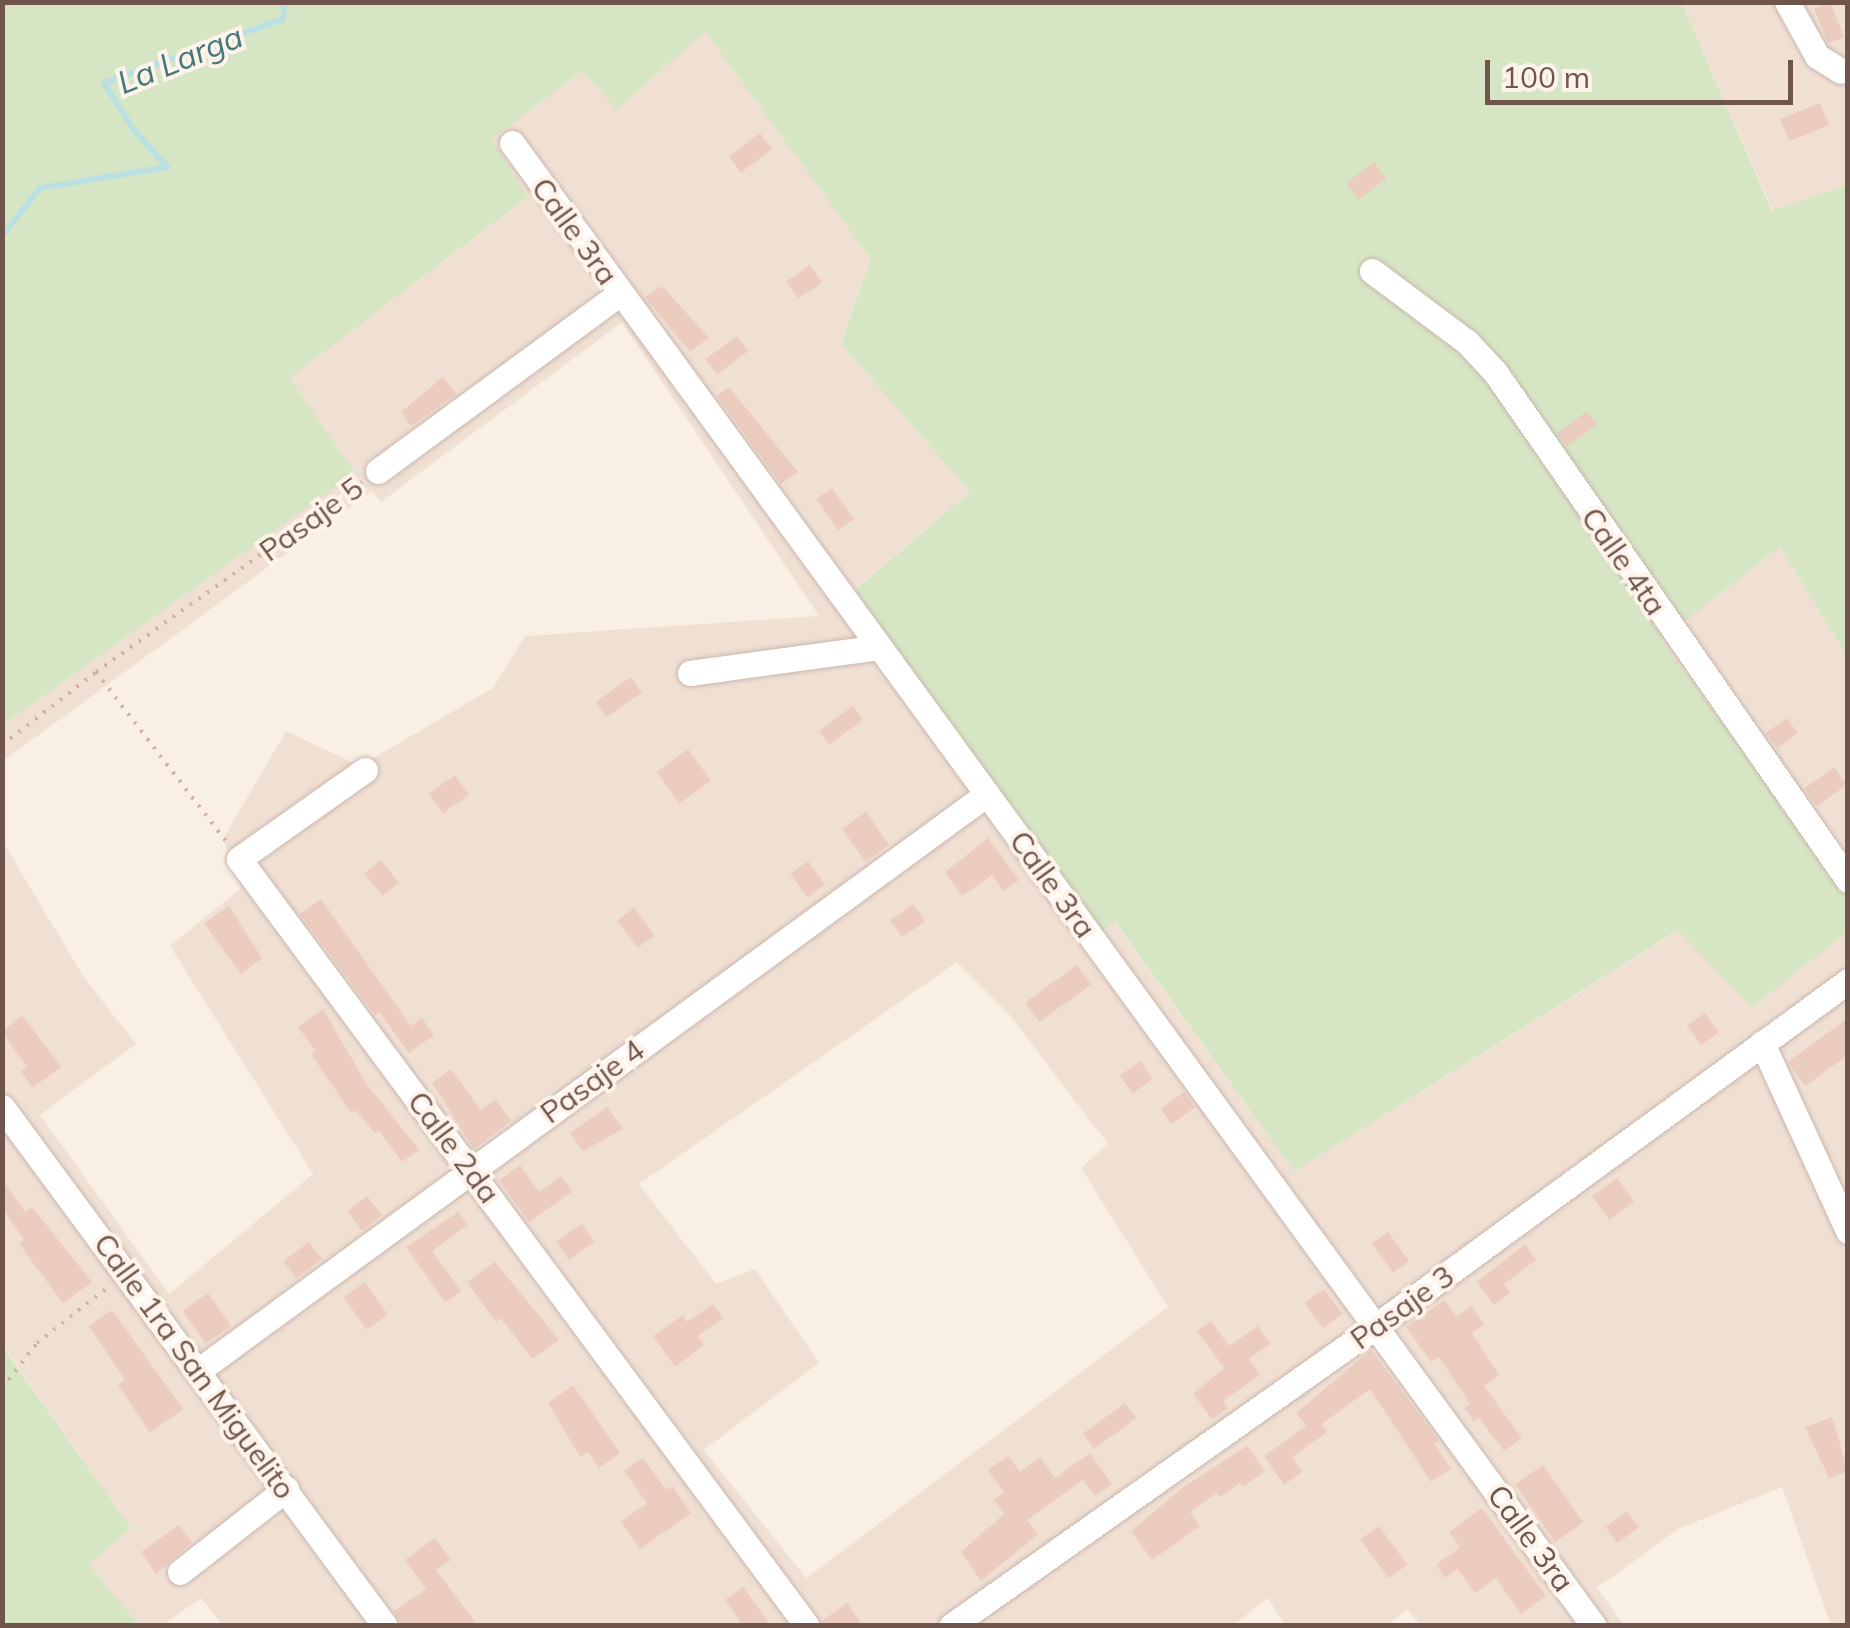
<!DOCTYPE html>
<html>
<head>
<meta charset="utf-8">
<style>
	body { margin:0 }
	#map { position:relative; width:1850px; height:1628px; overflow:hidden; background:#faefe5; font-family:Mulish,sans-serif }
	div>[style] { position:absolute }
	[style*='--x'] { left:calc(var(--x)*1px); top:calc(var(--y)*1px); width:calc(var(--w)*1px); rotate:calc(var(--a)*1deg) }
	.residential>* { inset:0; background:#f0e0d4 }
	.green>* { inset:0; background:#d6e6c5 }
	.stream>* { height:6px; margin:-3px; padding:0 3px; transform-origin:3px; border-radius:3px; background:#bbe0e1 }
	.building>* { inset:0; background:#ecccbf; transform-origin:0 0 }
	.path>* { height:4px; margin-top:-2px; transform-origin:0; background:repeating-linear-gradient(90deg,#d1afa3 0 2.5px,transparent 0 10.5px) }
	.roads { filter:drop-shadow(0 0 2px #cab6ac) drop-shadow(0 0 2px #cab6ac) }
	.minor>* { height:25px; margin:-12.5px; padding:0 12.5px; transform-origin:12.5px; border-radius:12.5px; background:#fff }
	span { translate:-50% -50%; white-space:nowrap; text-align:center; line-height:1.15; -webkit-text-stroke:8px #fdf3ea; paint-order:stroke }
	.street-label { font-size:30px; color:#70554d }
	.water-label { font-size:32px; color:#46777a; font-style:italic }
	.frame { position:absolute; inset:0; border:5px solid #70554d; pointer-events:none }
	.scale { position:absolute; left:1485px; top:60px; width:308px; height:45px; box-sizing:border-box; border:5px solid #70554d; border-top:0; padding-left:12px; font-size:30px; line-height:35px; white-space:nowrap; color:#70554d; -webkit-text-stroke:8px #fdf3ea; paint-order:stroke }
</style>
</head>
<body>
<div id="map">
	<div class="residential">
		<i style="clip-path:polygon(1682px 3px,1847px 3px,1847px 185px,1773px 211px)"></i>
		<i style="clip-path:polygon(evenodd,705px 30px,872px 259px,841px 344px,970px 492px,838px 603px,1096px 936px,1114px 922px,1294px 1172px,1679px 930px,1752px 1008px,1847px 932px,1847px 1625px,1831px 1625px,1782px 1487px,1678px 1529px,1597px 1588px,1624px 1625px,1420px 1625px,1408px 1609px,1387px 1625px,1285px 1625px,1268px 1598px,1232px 1626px,223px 1626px,201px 1598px,163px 1625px,139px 1625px,88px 1565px,131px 1528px,3px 1346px,2px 840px,83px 976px,136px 1044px,40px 1115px,169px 1294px,313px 1174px,170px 946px,241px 888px,223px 839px,286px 731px,360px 766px,493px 688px,525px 636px,819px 616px,622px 322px,381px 502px,372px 491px,3px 761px,3px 725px,354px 473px,290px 378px,527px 198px,491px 140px,582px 71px,618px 109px,705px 30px,957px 962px,1008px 1013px,1108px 1144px,1081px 1168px,1168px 1307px,806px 1578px,704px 1450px,819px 1363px,755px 1269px,716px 1284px,639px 1184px,957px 962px)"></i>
		<i style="clip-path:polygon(1780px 547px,1847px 656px,1847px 889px,1661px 640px)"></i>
	</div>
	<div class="green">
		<i style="clip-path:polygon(3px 3px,1682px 3px,1772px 211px,1847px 185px,1847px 656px,1780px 547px,1661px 640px,1847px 889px,1847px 932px,1752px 1008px,1678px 930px,1294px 1172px,1115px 922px,1095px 937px,838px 604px,970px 492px,841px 344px,871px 259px,705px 31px,617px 110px,582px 71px,492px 139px,528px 197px,290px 378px,355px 473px,3px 725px)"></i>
		<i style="clip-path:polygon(2px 1346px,131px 1528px,89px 1565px,139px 1625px,3px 1625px)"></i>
	</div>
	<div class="stream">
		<i style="--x:2;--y:236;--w:61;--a:-51.6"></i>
		<i style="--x:40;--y:188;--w:129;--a:-9.4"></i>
		<i style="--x:167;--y:167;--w:51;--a:-131.8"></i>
		<i style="--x:133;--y:129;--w:54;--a:-122.2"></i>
		<i style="--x:104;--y:83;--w:190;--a:-19.7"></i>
		<i style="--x:283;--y:19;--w:17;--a:-83"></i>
	</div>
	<div class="building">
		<i style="left:1830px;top:2px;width:38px;height:17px;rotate:68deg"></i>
		<i style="left:1820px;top:103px;width:24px;height:43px;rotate:68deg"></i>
		<i style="left:760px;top:133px;width:20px;height:39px;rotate:53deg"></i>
		<i style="left:1374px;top:162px;width:21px;height:35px;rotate:53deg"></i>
		<i style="left:810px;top:265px;width:21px;height:29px;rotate:55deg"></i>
		<i style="clip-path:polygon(662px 286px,709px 338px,690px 352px,645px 297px)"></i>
		<i style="left:737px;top:336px;width:19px;height:39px;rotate:54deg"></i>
		<i style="clip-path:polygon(443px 377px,456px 394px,411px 426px,401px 412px)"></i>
		<i style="clip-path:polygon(729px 387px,798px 472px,781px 484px,717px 396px)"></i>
		<i style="left:1587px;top:411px;width:17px;height:37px;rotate:54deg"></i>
		<i style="left:832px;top:488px;width:38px;height:19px;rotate:55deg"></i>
		<i style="left:631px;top:677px;width:19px;height:43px;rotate:55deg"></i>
		<i style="left:853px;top:706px;width:17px;height:42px;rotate:54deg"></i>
		<i style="left:1787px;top:718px;width:19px;height:26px;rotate:55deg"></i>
		<i style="left:688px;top:749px;width:39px;height:39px;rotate:54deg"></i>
		<i style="left:1834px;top:767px;width:22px;height:37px;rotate:54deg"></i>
		<i style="left:455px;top:775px;width:24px;height:32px;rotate:54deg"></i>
		<i style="left:866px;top:812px;width:40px;height:29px;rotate:55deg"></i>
		<i style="clip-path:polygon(988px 838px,1019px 880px,1004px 891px,992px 875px,962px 896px,945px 872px)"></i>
		<i style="left:381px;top:860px;width:29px;height:21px;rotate:52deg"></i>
		<i style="left:808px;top:861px;width:29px;height:22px;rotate:54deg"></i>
		<i style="clip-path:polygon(321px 899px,411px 1026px,422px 1018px,434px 1035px,409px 1053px,379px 1012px,375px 1015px,300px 914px)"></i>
		<i style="left:913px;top:904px;width:21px;height:28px;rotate:55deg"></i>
		<i style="clip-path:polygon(229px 906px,262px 958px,241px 974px,204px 923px)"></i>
		<i style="left:634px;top:908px;width:34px;height:21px;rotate:53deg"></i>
		<i style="left:1077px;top:965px;width:24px;height:64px;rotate:54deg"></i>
		<i style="clip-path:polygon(323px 1009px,366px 1083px,419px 1150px,402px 1162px,379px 1131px,376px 1134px,355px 1110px,351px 1113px,311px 1054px,316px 1051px,298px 1027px)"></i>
		<i style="left:1705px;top:1013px;width:24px;height:22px;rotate:55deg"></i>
		<i style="clip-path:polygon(22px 1015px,61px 1067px,32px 1088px,21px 1071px,27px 1067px,2px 1032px)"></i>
		<i style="clip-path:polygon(1848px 1018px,1848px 1055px,1805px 1086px,1788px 1062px)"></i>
		<i style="left:1140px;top:1061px;width:22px;height:25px;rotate:54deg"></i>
		<i style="clip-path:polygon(451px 1069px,481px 1110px,496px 1100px,511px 1121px,474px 1149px,432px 1083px)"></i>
		<i style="left:1184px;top:1092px;width:19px;height:29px;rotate:54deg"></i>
		<i style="clip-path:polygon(607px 1107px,623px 1129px,583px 1151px,570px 1133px)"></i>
		<i style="clip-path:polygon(520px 1165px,539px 1192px,561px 1176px,572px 1192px,529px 1222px,499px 1180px)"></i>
		<i style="left:1617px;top:1178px;width:29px;height:31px;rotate:54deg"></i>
		<i style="clip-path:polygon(2px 1179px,25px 1212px,32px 1207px,92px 1282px,63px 1303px,19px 1244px,24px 1240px,2px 1208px)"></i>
		<i style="left:367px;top:1196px;width:24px;height:25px;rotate:52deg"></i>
		<i style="clip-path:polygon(458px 1212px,468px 1225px,432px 1251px,461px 1291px,445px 1302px,406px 1247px)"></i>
		<i style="left:582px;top:1224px;width:22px;height:31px;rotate:56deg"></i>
		<i style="left:1388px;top:1232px;width:36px;height:20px;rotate:54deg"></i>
		<i style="left:309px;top:1242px;width:21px;height:32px;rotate:53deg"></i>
		<i style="clip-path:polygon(1525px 1244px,1536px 1260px,1504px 1284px,1510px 1293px,1494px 1305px,1477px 1282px)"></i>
		<i style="clip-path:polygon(495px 1262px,559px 1340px,532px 1359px,501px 1318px,496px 1322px,467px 1282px)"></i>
		<i style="left:365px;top:1282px;width:40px;height:26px;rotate:55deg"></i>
		<i style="left:1324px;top:1289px;width:31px;height:24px;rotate:54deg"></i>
		<i style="left:208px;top:1293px;width:40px;height:31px;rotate:55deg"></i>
		<i style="clip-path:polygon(1445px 1300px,1456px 1316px,1471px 1306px,1484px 1324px,1472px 1333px,1499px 1375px,1484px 1386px,1522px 1438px,1504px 1451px,1479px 1418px,1474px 1421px,1464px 1408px,1470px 1404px,1439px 1357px,1431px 1362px,1406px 1327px)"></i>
		<i style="clip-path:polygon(713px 1304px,723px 1318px,698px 1336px,704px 1345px,675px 1367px,653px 1336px,683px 1315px,687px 1322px)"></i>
		<i style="clip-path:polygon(112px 1310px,183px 1409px,150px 1433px,118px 1385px,125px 1380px,89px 1326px)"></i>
		<i style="clip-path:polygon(1211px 1321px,1229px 1346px,1258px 1326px,1270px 1344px,1249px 1359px,1260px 1375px,1223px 1401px,1228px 1408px,1212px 1419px,1193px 1394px,1224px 1368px,1197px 1331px)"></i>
		<i style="clip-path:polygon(1371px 1350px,1439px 1441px,1434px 1444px,1451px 1468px,1431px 1482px,1370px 1389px,1322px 1424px,1327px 1432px,1292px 1457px,1302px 1472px,1284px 1485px,1264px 1456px,1306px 1426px,1296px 1413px)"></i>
		<i style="clip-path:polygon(573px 1385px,620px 1453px,599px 1468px,588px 1452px,580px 1457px,548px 1403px)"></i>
		<i style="left:1125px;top:1403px;width:19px;height:52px;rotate:54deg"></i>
		<i style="clip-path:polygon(1832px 1417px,1848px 1471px,1829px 1478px,1805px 1427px)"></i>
		<i style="clip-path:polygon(1247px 1446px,1265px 1471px,1243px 1487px,1240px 1483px,1220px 1497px,1217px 1493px,1190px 1512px,1200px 1526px,1152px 1560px,1131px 1531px,1182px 1488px)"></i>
		<i style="clip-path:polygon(1090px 1453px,1112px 1484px,1095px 1496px,1083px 1480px,1027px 1520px,1038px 1534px,981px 1581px,961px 1552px,1004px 1514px,994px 1500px,1004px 1492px,988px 1470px,1008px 1456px,1020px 1472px,1040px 1457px,1055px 1478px)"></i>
		<i style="clip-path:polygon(643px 1458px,666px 1490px,672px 1486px,691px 1513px,640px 1549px,621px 1522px,647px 1503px,624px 1471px)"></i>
		<i style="left:1543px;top:1465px;width:70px;height:34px;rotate:55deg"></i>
		<i style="clip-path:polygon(1482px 1508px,1546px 1596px,1521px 1614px,1496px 1578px,1475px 1593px,1458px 1569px,1445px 1578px,1436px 1565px,1460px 1547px,1449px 1532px)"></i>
		<i style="left:1627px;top:1511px;width:20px;height:27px;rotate:53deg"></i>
		<i style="clip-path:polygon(179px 1525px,192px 1542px,156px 1574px,141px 1552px)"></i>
		<i style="left:1379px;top:1526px;width:48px;height:23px;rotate:54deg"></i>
		<i style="clip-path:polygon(435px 1538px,451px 1560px,436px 1570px,478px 1626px,403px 1626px,394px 1611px,426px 1589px,405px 1560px)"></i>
		<i style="clip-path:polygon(743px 1587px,771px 1626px,743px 1626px,725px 1600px)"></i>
		<i style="clip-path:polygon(847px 1603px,863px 1626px,823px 1626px,822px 1621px)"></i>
	</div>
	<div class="path">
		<i style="--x:96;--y:672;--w:215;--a:52.5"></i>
		<i style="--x:2;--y:745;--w:119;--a:-37.8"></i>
		<i style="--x:96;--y:672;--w:327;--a:-35.5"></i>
		<i style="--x:2;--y:1388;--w:57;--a:-52.1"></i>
		<i style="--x:37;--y:1343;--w:89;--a:-38.2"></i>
	</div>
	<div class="roads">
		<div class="minor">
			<i style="--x:1787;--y:2;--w:62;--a:60.9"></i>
			<i style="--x:1817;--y:56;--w:28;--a:32"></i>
			<i style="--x:512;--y:143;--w:1836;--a:53.89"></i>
			<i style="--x:1372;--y:271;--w:119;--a:36.8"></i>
			<i style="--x:1467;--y:342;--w:41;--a:47"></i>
			<i style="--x:1495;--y:372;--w:619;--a:55.21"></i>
			<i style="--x:378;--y:471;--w:300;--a:-36.3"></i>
			<i style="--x:690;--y:673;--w:191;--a:-7.8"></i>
			<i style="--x:365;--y:770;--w:154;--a:144.8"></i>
			<i style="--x:239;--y:859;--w:954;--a:53.48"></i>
			<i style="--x:1762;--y:1043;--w:207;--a:65.4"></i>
			<i style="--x:2;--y:1107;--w:645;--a:53.57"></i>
			<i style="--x:199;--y:1370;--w:976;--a:-36.17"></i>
			<i style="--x:180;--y:1572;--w:135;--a:-38.1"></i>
			<i style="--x:951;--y:1626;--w:520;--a:-35.22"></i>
			<i style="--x:1376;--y:1326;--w:585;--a:-36.16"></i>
		</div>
	</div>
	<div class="street-label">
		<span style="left:575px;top:231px;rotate:54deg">Calle 3ra</span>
		<span style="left:311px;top:519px;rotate:-36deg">Pasaje 5</span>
		<span style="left:1624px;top:561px;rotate:55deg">Calle 4ta</span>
		<span style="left:1053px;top:884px;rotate:54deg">Calle 3ra</span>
		<span style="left:592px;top:1081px;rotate:-36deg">Pasaje 4</span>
		<span style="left:454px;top:1147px;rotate:53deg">Calle 2da</span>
		<span style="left:1402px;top:1307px;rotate:-36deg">Pasaje 3</span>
		<span style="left:195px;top:1366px;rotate:54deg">Calle 1ra San Miguelito</span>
		<span style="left:1531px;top:1538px;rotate:54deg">Calle 3ra</span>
	</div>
	<div class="water-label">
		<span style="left:180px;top:59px;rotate:-22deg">La Larga</span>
	</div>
	<div class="frame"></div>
	<div class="scale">100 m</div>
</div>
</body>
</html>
